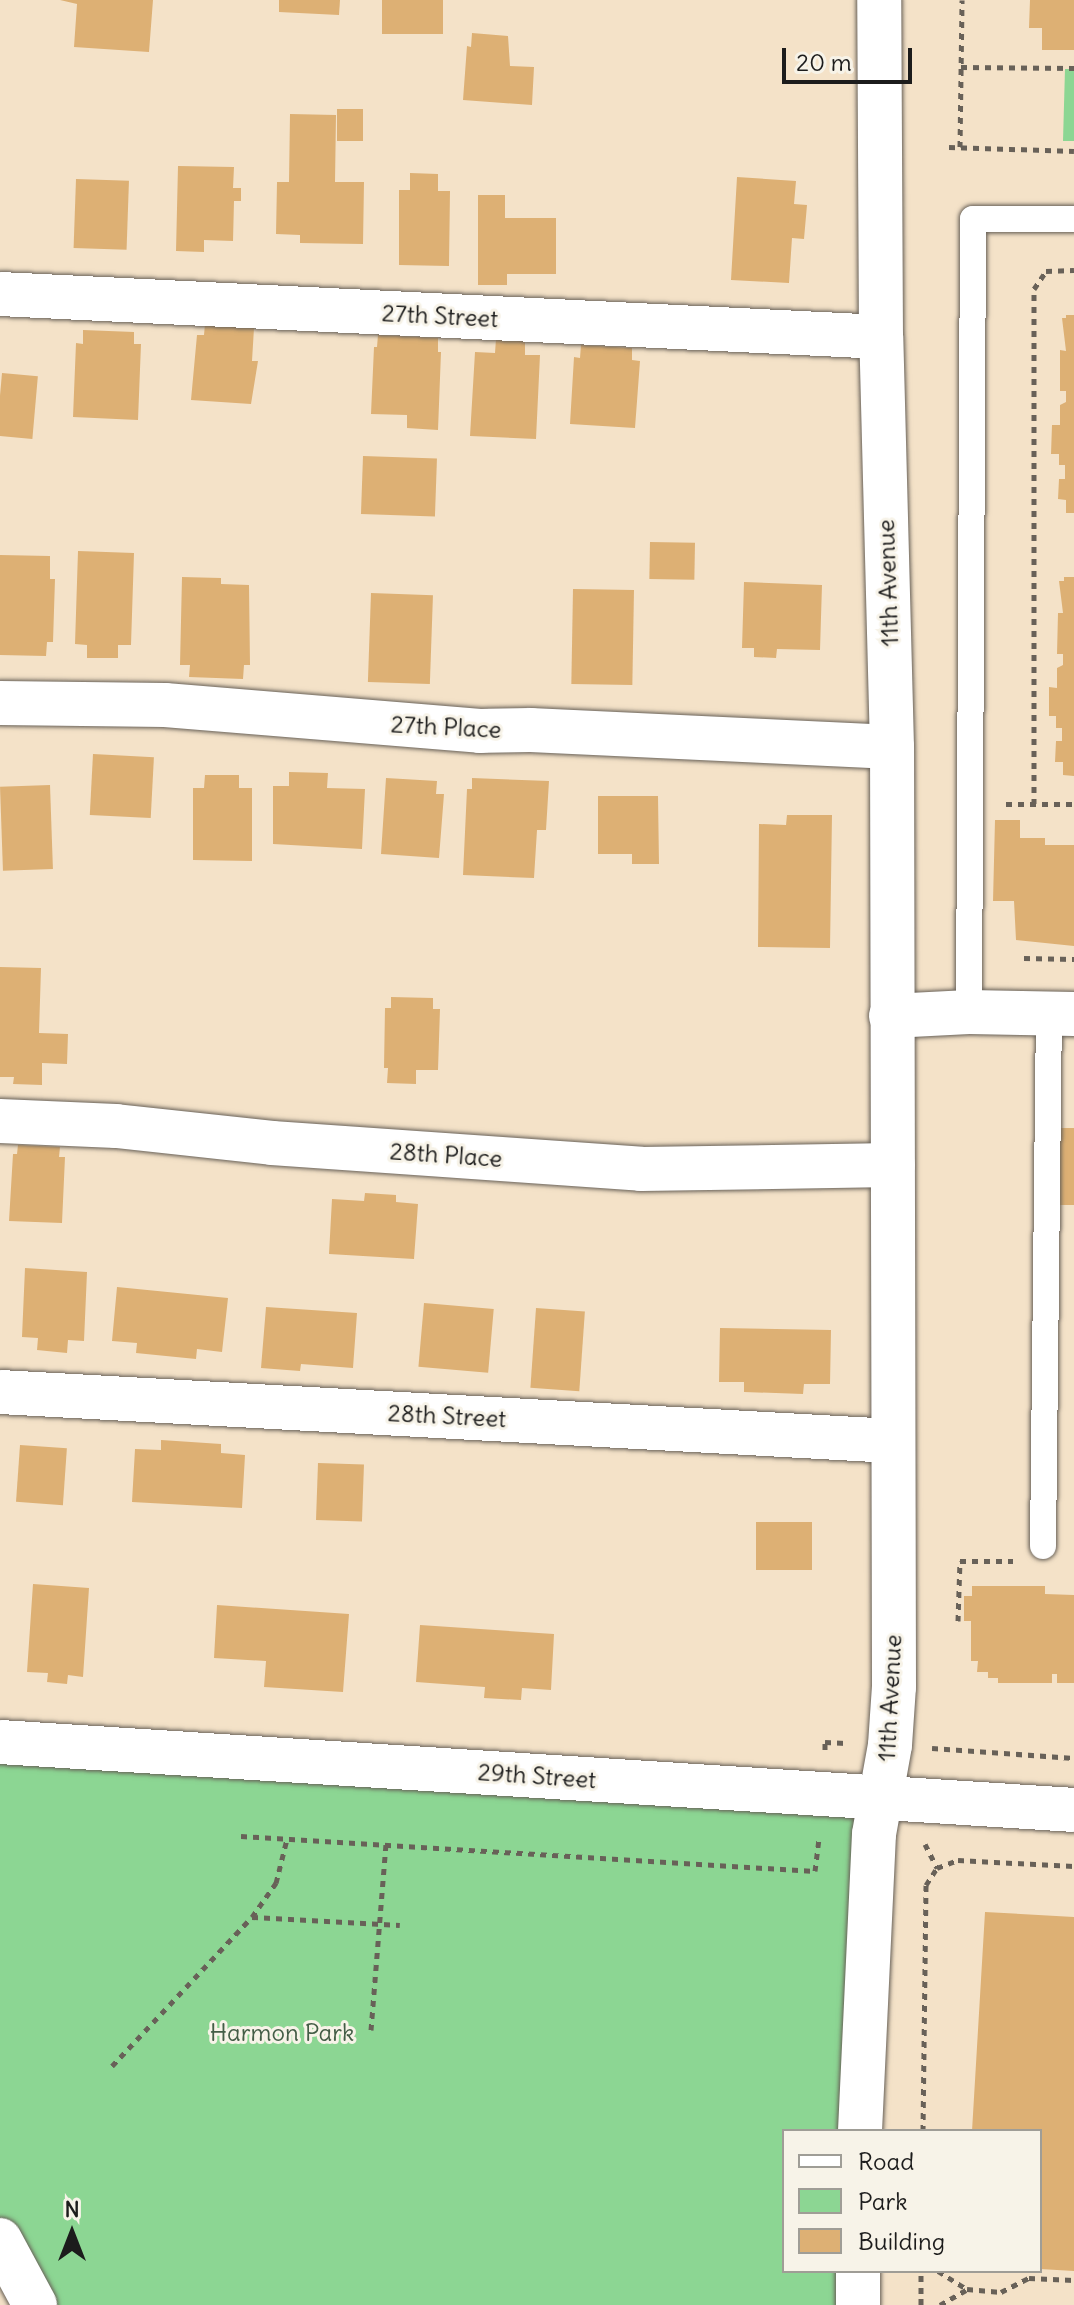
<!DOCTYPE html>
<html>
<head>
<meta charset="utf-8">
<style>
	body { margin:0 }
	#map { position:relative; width:1074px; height:2305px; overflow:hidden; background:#f4e2c8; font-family:Delius,sans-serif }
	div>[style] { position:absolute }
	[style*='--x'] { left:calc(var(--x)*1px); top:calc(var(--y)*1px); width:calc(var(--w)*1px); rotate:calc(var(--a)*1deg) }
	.green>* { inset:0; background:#8cd693 }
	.building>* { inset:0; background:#ddb074; transform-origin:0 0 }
	.path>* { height:5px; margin-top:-2.5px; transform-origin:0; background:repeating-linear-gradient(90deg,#686158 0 6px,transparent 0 12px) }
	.roads { filter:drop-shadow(0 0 2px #686158) drop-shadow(0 0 2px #686158) }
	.lane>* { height:26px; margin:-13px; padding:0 13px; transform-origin:13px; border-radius:13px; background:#fff }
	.street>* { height:44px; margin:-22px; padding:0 22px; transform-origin:22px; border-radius:22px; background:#fff }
	.secondary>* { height:44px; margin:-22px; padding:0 22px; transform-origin:22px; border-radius:22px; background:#fff }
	span { translate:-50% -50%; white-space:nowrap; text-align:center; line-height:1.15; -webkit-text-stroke:6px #f7f3e8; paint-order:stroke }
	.street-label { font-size:24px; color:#1c1c1c }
	.park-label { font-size:24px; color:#435d46 }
	.legend { position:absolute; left:782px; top:2129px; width:260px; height:144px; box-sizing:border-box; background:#f7f3e8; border:2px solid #9f9d96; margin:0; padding:10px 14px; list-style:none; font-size:24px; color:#1c1c1c }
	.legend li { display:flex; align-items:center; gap:16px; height:40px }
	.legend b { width:40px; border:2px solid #9f9d96 }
	.north { position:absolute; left:32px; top:2193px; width:80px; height:80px; -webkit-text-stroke:6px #f7f3e8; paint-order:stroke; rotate:0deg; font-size:22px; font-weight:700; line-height:32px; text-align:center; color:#1c1c1c }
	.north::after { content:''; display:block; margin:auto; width:28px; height:36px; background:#1c1c1c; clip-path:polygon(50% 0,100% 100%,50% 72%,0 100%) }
	.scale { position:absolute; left:782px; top:48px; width:130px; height:36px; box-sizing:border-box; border:4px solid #1c1c1c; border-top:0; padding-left:10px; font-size:24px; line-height:28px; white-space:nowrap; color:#1c1c1c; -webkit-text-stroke:6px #f7f3e8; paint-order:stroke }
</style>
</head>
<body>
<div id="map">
	<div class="green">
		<i style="clip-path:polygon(1065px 69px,1074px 69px,1074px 141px,1063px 141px)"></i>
		<i style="clip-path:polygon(0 1747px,882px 1798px,860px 2131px,784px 2131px,784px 2271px,858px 2271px,858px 2305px,35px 2305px,0 2241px)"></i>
	</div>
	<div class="building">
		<i style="clip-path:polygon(60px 0,153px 0,149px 52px,74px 47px,77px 4px)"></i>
		<i style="clip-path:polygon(279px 0,340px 0,339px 15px,279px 12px)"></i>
		<i style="left:382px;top:0;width:61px;height:34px"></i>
		<i style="clip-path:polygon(1030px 0,1074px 0,1074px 50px,1042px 50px,1042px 28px,1029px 28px)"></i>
		<i style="clip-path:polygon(472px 33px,508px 36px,510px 66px,534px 67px,532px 105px,463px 100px,467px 46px,471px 47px)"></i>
		<i style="left:337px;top:109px;width:26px;height:32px"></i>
		<i style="clip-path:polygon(290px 114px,336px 115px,335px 182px,364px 182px,363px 244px,300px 243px,300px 235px,276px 234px,277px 182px,289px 182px)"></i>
		<i style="clip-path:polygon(178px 166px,234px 167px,233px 188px,241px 188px,241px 201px,234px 201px,233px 241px,204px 240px,204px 252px,176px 251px)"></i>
		<i style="clip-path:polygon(410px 173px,438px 174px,438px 191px,450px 191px,449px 266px,399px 265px,399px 190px,410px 190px)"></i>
		<i style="clip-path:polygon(737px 177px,796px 181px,794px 204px,807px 205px,804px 239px,792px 238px,789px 283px,731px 280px)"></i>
		<i style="left:76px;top:179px;width:53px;height:69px;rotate:2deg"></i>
		<i style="clip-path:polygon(478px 195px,505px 195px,505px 218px,556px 218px,556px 274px,507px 274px,507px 285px,478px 285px)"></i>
		<i style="clip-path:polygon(1066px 315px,1074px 315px,1074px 513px,1066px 513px,1066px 500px,1058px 499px,1059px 479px,1065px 479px,1065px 465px,1059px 465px,1059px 454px,1051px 454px,1052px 425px,1060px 425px,1060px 405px,1066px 402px,1066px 391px,1060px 391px,1060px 350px,1066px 351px,1062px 318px,1066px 318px)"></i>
		<i style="clip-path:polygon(205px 324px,254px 328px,252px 361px,258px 361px,251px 404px,191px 400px,197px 335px,204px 335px)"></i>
		<i style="clip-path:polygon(83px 330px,134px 332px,134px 344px,141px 344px,138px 420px,73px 417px,76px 343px,83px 344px)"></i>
		<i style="clip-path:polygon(378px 335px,438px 338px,438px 352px,441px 352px,438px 430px,407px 428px,407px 415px,371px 414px,374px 347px,377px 347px)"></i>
		<i style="clip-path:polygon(496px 339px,525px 341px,525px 355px,540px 355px,536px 439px,470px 436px,475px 352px,495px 353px)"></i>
		<i style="clip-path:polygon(581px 345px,632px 348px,632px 360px,640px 361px,635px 428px,570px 424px,574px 357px,580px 358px)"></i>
		<i style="left:2px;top:373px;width:36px;height:63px;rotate:5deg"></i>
		<i style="left:363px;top:456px;width:74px;height:58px;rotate:2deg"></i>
		<i style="left:650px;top:542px;width:45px;height:37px;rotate:1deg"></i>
		<i style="clip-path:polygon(78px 551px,134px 553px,131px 645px,118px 645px,118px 658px,87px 658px,87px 645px,75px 644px)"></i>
		<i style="clip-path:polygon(0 555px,50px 556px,50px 579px,55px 579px,53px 642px,47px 642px,46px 656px,0 655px)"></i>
		<i style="clip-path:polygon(182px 577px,221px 578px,221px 584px,249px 585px,250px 665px,244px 665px,243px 679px,189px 677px,190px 665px,180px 665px)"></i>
		<i style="clip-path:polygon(1064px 577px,1074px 577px,1074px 776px,1063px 775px,1063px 762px,1055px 762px,1056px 741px,1062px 741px,1062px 728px,1056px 728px,1056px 716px,1049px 716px,1049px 687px,1057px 688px,1057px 668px,1063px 665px,1063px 654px,1057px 654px,1058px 613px,1063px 613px,1059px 581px,1064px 581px)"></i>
		<i style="clip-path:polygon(744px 582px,822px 585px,820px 650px,777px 649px,776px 658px,754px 657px,754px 648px,742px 648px)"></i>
		<i style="left:573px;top:589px;width:61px;height:95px;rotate:1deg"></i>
		<i style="left:371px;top:593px;width:62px;height:89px;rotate:2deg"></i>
		<i style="left:93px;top:754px;width:61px;height:61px;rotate:3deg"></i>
		<i style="clip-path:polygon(289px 772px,328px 773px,327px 788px,365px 789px,362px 849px,273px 844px,273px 786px,289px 786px)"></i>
		<i style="clip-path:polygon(205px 775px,239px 775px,239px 788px,252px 788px,252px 861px,193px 860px,193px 788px,204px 788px)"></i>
		<i style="clip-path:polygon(386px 778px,437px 781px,436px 794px,444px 794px,439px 858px,381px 854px)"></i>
		<i style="clip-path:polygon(472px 778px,549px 781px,546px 830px,537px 830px,534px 878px,463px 875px,467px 789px,472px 789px)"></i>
		<i style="left:50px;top:785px;width:84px;height:50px;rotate:88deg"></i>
		<i style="clip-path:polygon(598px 796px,658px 796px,659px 864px,632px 864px,632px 854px,598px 854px)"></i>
		<i style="clip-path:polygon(787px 815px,832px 815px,830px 948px,758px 947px,759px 824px,786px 825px)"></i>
		<i style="clip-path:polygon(995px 820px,1020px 820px,1020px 838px,1045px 838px,1045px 845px,1074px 845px,1074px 946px,1016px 940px,1014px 901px,993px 901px)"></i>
		<i style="clip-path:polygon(0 967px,41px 968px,39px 1033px,68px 1034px,67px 1064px,42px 1063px,42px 1085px,13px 1084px,14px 1077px,0 1077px)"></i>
		<i style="clip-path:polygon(391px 997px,433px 998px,433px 1009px,440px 1009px,438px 1070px,416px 1070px,416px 1084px,387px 1083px,388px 1068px,384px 1068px,385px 1008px,391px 1008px)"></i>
		<i style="clip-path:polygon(1059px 1128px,1074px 1128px,1074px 1205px,1060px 1205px,1058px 1196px)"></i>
		<i style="clip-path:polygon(18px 1145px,60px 1147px,59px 1157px,65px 1157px,62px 1223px,9px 1221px,13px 1154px,17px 1154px)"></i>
		<i style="clip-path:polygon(365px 1193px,396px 1195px,396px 1202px,418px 1204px,414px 1259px,329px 1254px,332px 1199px,364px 1201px)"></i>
		<i style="clip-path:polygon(25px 1268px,87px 1272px,84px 1341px,68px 1340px,67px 1353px,37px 1350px,38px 1338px,22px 1337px)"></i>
		<i style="clip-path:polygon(117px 1287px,228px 1298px,222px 1352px,197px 1349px,196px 1359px,136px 1353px,137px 1343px,112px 1341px)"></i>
		<i style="left:424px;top:1303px;width:70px;height:64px;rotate:5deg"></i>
		<i style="clip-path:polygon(266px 1307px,357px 1313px,353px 1368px,301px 1364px,300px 1371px,261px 1368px)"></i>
		<i style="left:536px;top:1308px;width:49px;height:80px;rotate:4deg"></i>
		<i style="clip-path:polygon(720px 1328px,831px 1330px,830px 1384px,804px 1384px,803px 1394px,744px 1392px,744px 1382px,719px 1382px)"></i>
		<i style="clip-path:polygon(161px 1440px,221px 1444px,221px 1453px,245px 1455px,242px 1508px,132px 1502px,135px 1449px,161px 1450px)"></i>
		<i style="left:20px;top:1445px;width:47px;height:57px;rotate:4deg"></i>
		<i style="left:318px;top:1463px;width:46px;height:57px;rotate:2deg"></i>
		<i style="left:812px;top:1522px;width:48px;height:56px;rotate:90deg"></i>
		<i style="clip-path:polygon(33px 1584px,89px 1588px,83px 1677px,68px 1675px,67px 1684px,47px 1682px,48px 1673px,27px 1672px)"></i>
		<i style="clip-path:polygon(972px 1586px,1045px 1586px,1045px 1594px,1074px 1595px,1074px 1683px,1057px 1683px,1057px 1674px,1052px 1674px,1052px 1683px,998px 1683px,998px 1678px,988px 1678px,988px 1672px,977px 1672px,978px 1661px,971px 1661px,971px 1621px,964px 1621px,964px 1596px,972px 1596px)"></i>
		<i style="clip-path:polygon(217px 1605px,349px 1614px,343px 1692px,264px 1687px,266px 1661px,214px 1658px)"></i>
		<i style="clip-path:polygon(420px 1625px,554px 1634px,551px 1690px,522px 1688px,521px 1700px,484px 1698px,485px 1687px,416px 1682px)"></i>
		<i style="clip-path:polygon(985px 1912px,1074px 1917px,1074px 2271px,1040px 2269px,1040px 2131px,972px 2131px)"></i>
	</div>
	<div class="path">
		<i style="--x:961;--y:67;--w:113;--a:0.5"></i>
		<i style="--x:949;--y:147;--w:125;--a:1.8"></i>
		<i style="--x:960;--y:147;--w:147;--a:-89.2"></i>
		<i style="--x:1006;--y:804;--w:68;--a:0"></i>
		<i style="--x:1034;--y:804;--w:515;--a:-90"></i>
		<i style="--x:1034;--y:289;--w:22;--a:-56"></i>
		<i style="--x:1046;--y:271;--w:28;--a:-2"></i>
		<i style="--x:1024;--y:958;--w:50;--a:1.1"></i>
		<i style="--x:958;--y:1621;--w:60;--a:-88.1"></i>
		<i style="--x:960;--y:1561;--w:53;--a:0"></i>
		<i style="--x:932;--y:1748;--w:142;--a:4"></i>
		<i style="--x:825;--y:1750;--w:8;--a:-90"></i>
		<i style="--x:825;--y:1742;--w:21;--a:3"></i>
		<i style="--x:241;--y:1836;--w:575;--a:3.49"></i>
		<i style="--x:815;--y:1871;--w:35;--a:-83"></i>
		<i style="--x:925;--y:1844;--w:27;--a:63"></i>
		<i style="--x:252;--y:1917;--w:148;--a:3.1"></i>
		<i style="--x:371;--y:2030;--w:186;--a:-85.4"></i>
		<i style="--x:112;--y:2066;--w:204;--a:-46.8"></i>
		<i style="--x:252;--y:1917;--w:42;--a:-54.8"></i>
		<i style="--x:276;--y:1883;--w:45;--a:-76"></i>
		<i style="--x:923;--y:2131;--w:246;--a:-89.3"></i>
		<i style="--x:926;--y:1885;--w:20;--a:-57"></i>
		<i style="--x:937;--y:1868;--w:22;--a:-21"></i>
		<i style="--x:958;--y:1860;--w:116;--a:3"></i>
		<i style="--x:938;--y:2271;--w:34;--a:32"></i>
		<i style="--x:967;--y:2289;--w:34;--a:5"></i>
		<i style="--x:1001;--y:2292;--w:31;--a:-27"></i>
		<i style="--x:1029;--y:2278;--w:45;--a:2.5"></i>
		<i style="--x:921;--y:2305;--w:34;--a:-90"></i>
		<i style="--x:940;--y:2305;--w:30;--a:-30"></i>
	</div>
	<div class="roads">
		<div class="lane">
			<i style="--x:969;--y:1012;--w:793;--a:-89.71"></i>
			<i style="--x:973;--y:219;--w:101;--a:0"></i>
			<i style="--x:1043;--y:1546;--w:533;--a:-89.36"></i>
		</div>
		<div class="street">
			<i style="--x:0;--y:294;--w:882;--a:2.79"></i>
			<i style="--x:0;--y:703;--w:165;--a:0.7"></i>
			<i style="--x:165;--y:705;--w:316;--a:4.7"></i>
			<i style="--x:480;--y:731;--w:51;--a:-1.1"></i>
			<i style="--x:531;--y:730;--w:361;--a:2.7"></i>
			<i style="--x:891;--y:1016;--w:78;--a:-2.9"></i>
			<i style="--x:969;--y:1012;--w:105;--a:1.1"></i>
			<i style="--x:0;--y:1121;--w:116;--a:2.5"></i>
			<i style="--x:116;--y:1126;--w:157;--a:6.2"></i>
			<i style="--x:272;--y:1143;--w:370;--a:4"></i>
			<i style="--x:641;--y:1169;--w:252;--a:-0.9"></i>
			<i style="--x:0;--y:1392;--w:894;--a:3.14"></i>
			<i style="--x:0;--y:1742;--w:1076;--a:3.62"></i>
			<i style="--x:860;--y:2131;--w:297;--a:-87.3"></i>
			<i style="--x:874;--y:1834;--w:90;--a:-79.8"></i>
			<i style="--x:890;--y:1745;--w:58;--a:-86.1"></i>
			<i style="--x:894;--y:1687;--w:940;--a:-90.12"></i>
			<i style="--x:892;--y:747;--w:410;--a:-91.5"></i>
			<i style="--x:881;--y:337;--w:337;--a:-90.3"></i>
			<i style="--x:858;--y:2271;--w:34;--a:90"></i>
		</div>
		<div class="secondary">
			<i style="--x:0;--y:2240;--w:74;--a:61.7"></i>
		</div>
	</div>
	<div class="street-label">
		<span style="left:440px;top:316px;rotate:3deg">27th Street</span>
		<span style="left:888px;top:583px;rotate:-92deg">11th Avenue</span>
		<span style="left:446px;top:727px;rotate:3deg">27th Place</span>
		<span style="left:446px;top:1155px;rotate:4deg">28th Place</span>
		<span style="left:447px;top:1416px;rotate:3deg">28th Street</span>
		<span style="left:890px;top:1698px;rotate:-87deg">11th Avenue</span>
		<span style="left:537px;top:1776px;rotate:4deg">29th Street</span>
	</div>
	<div class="park-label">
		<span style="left:282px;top:2033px">Harmon Park</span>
	</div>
	<ul class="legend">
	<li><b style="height:10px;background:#fff"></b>Road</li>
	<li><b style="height:22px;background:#8cd693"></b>Park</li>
	<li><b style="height:22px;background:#ddb074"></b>Building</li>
	</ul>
	<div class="north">N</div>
	<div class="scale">20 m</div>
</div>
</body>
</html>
